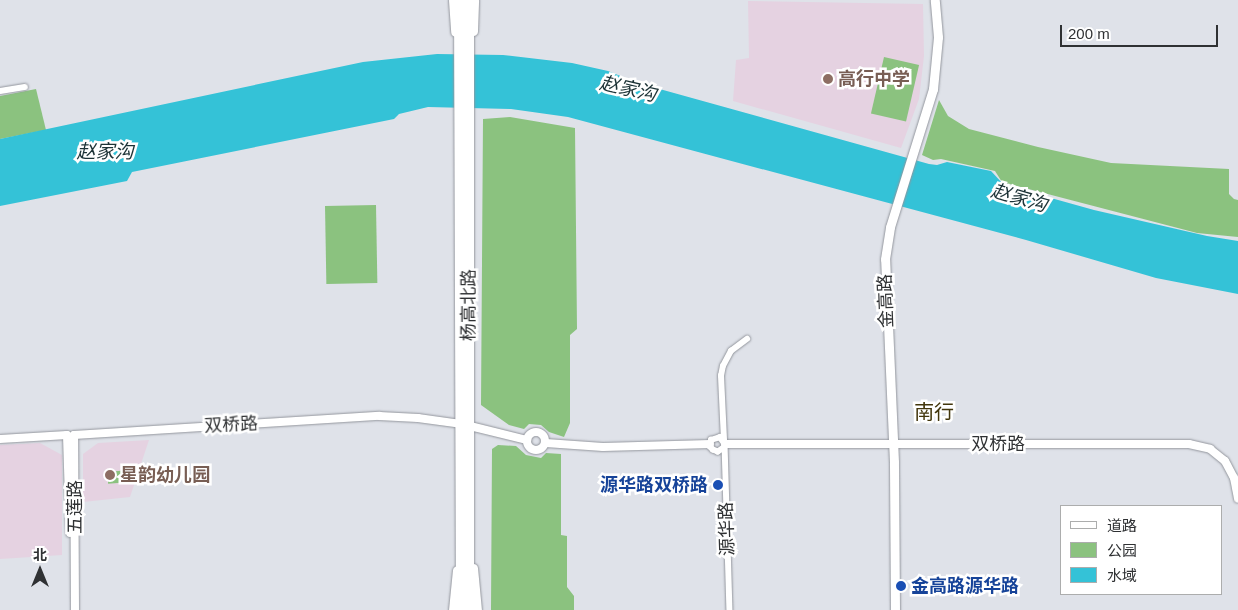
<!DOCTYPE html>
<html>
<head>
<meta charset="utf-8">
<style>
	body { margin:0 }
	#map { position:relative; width:1238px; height:610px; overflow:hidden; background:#dfe2e9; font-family:Arial,"Noto Sans SC",sans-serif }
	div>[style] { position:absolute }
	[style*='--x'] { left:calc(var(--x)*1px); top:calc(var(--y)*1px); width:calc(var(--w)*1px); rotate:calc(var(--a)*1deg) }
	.education>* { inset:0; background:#e5d2e1 }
	.green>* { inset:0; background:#8bc27f; transform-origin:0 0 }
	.water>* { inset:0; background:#34c2d7 }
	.roads { filter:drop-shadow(0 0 1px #93969d) drop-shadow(0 0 1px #93969d) }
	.minor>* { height:5.5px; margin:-2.75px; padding:0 2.75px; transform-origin:2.75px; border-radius:2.75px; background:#fff }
	.tertiary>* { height:8px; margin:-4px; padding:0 4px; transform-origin:4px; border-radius:4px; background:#fff }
	.tertiary>.ring { margin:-4px; padding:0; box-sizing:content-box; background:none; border:8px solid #fff; border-radius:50% }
	.secondary>* { height:9px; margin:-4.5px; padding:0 4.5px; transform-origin:4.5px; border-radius:4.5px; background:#fff }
	.primary>* { height:9px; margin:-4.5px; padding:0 4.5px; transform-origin:4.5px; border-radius:4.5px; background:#fff }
	.trunk>* { height:10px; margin:-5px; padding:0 5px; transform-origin:5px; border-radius:5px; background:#fff }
	.dots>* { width:14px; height:14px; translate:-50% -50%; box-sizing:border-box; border:2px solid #fff; border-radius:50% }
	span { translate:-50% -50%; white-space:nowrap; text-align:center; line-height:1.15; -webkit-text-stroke:5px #fff; paint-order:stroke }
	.education-label { font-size:18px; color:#785e54; font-weight:700 }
	.left { translate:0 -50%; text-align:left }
	.street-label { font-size:18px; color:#2f3133 }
	.transit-label { font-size:18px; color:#164399; font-weight:700 }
	.right { translate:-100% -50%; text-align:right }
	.water-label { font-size:19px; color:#1c3236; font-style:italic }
	.quarter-label { font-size:20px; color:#42360c }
	.legend { position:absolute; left:1060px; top:505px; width:162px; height:90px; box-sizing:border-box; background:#fff; border:1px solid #acadad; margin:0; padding:6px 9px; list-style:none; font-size:15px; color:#2f3133 }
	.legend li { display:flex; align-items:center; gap:10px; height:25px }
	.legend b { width:25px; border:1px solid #acadad }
	.north { position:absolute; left:15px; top:545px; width:50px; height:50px; -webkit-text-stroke:4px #fff; paint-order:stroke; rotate:0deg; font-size:14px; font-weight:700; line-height:20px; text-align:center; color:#2f3133 }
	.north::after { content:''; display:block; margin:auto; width:18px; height:22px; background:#2f3133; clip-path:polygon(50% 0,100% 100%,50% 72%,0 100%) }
	.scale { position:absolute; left:1060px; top:25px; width:158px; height:22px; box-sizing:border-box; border:2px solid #2f3133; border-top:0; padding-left:6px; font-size:15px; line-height:18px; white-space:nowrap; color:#2f3133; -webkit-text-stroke:4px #fff; paint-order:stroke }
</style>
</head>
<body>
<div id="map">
	<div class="education">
		<i style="clip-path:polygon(748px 1px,923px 4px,924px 56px,919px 99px,901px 148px,733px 101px,736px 60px,749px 58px)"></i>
		<i style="clip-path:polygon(149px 440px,130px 497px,83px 502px,83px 454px,98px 443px)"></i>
		<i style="clip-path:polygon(40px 443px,62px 455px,62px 555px,0 559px,0 445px)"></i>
	</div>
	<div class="green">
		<i style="left:884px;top:57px;width:36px;height:58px;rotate:13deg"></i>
		<i style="clip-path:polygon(36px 89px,46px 130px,0 139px,0 96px)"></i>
		<i style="clip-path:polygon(939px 100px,948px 116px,969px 129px,1038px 147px,1111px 163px,1229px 169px,1229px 194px,1234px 199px,1238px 200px,1238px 237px,1197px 233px,1002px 182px,995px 171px,941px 159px,933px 160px,922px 155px)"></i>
		<i style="clip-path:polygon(510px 117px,575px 128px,577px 329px,570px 335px,570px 423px,564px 437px,549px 432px,541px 425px,529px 424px,524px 429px,509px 425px,481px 405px,483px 119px)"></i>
		<i style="left:376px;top:205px;width:78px;height:51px;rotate:89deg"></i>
		<i style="clip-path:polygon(498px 445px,516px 446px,526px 455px,541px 458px,546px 453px,561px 454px,561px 535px,567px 536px,567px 587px,574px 596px,574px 610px,491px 610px,492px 449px)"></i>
		<i style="left:129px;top:470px;width:12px;height:22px;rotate:85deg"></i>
	</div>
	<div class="water">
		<i style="clip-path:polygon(437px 54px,503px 55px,572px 63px,608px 71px,638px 83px,929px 164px,937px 165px,947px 162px,991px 171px,1004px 185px,1094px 210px,1207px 236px,1238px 241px,1238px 294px,1156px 278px,1026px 240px,568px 117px,511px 109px,428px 107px,399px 114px,394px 119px,132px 172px,127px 181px,0 206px,0 139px,363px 62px)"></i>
	</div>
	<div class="roads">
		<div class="minor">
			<i style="--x:0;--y:91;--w:25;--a:-9"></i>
			<i style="--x:724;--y:440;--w:64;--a:-92.7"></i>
			<i style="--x:721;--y:376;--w:10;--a:-79"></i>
			<i style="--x:723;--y:366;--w:17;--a:-62"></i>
			<i style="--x:731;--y:351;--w:20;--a:-37"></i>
			<i style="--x:724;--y:448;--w:7;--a:146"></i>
			<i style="--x:718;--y:452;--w:5;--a:-158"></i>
			<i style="--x:713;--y:450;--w:4;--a:-135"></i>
			<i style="--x:710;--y:447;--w:7;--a:-82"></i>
			<i style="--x:711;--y:440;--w:9;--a:-18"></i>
			<i style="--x:720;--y:437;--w:9;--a:54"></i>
			<i style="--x:725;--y:444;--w:166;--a:88.3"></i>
		</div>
		<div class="tertiary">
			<i style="--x:470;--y:426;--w:59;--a:13.8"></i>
			<i class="ring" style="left:527px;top:432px;width:10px;height:10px"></i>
			<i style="--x:0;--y:439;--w:67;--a:-3.4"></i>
			<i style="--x:67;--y:435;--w:98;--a:88.2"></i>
			<i style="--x:546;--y:443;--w:57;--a:4"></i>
			<i style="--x:603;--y:447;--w:107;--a:-1.6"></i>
			<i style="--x:725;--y:444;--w:464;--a:0"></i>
			<i style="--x:1189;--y:444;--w:22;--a:13"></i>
			<i style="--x:1210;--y:449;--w:19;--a:39"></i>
			<i style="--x:1225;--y:461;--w:19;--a:62"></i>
			<i style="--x:1234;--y:478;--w:21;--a:79"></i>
			<i style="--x:75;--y:610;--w:175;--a:-90.3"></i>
			<i style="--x:74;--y:435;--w:306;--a:-3.6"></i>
			<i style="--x:379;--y:416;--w:39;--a:3"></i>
			<i style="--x:418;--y:418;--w:43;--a:7.9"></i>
		</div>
		<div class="secondary">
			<i style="--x:895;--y:610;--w:148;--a:-90.4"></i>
			<i style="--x:894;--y:462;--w:203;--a:-92.5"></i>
			<i style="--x:885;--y:259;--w:32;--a:-81"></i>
			<i style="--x:890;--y:227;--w:145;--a:-72.7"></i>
			<i style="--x:933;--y:89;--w:52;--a:-84.5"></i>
			<i style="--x:938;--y:37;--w:37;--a:-95"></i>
		</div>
		<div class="primary">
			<i style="--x:453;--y:0;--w:32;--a:86"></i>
			<i style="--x:473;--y:31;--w:31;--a:-88"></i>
			<i style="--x:473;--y:568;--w:42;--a:84.6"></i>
			<i style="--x:453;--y:610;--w:40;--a:-84.3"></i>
		</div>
		<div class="trunk">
			<i style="--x:459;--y:0;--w:610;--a:89.81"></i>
			<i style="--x:469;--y:0;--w:610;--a:90"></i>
		</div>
	</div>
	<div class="dots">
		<i style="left:828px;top:79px;background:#8d6e63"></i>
		<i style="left:110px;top:475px;background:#8d6e63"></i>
		<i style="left:718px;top:485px;background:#1a4fb4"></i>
		<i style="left:901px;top:586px;background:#1a4fb4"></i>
	</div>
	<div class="education-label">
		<span class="left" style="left:838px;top:79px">高行中学</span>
		<span class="left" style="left:120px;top:475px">星韵幼儿园</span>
	</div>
	<div class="street-label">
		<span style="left:886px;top:301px;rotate:-92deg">金高路</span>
		<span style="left:469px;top:305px;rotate:-90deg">杨高北路</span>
		<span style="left:231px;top:425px;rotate:-3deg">双桥路</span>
		<span style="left:998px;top:444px">双桥路</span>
		<span style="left:75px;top:507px;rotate:-90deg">五莲路</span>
		<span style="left:727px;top:529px;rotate:-92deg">源华路</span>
	</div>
	<div class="transit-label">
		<span class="right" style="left:708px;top:485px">源华路双桥路</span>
		<span class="left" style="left:911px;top:586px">金高路源华路</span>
	</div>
	<div class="water-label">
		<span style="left:628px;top:89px;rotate:13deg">赵家沟</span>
		<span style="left:105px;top:152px">赵家沟</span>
		<span style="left:1019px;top:198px;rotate:16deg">赵家沟</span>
	</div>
	<div class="quarter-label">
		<span style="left:934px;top:412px">南行</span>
	</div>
	<ul class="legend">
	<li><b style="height:6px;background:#fff"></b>道路</li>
	<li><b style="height:14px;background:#8bc27f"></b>公园</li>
	<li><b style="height:14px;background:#34c2d7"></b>水域</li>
	</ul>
	<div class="north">北</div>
	<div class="scale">200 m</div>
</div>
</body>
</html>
